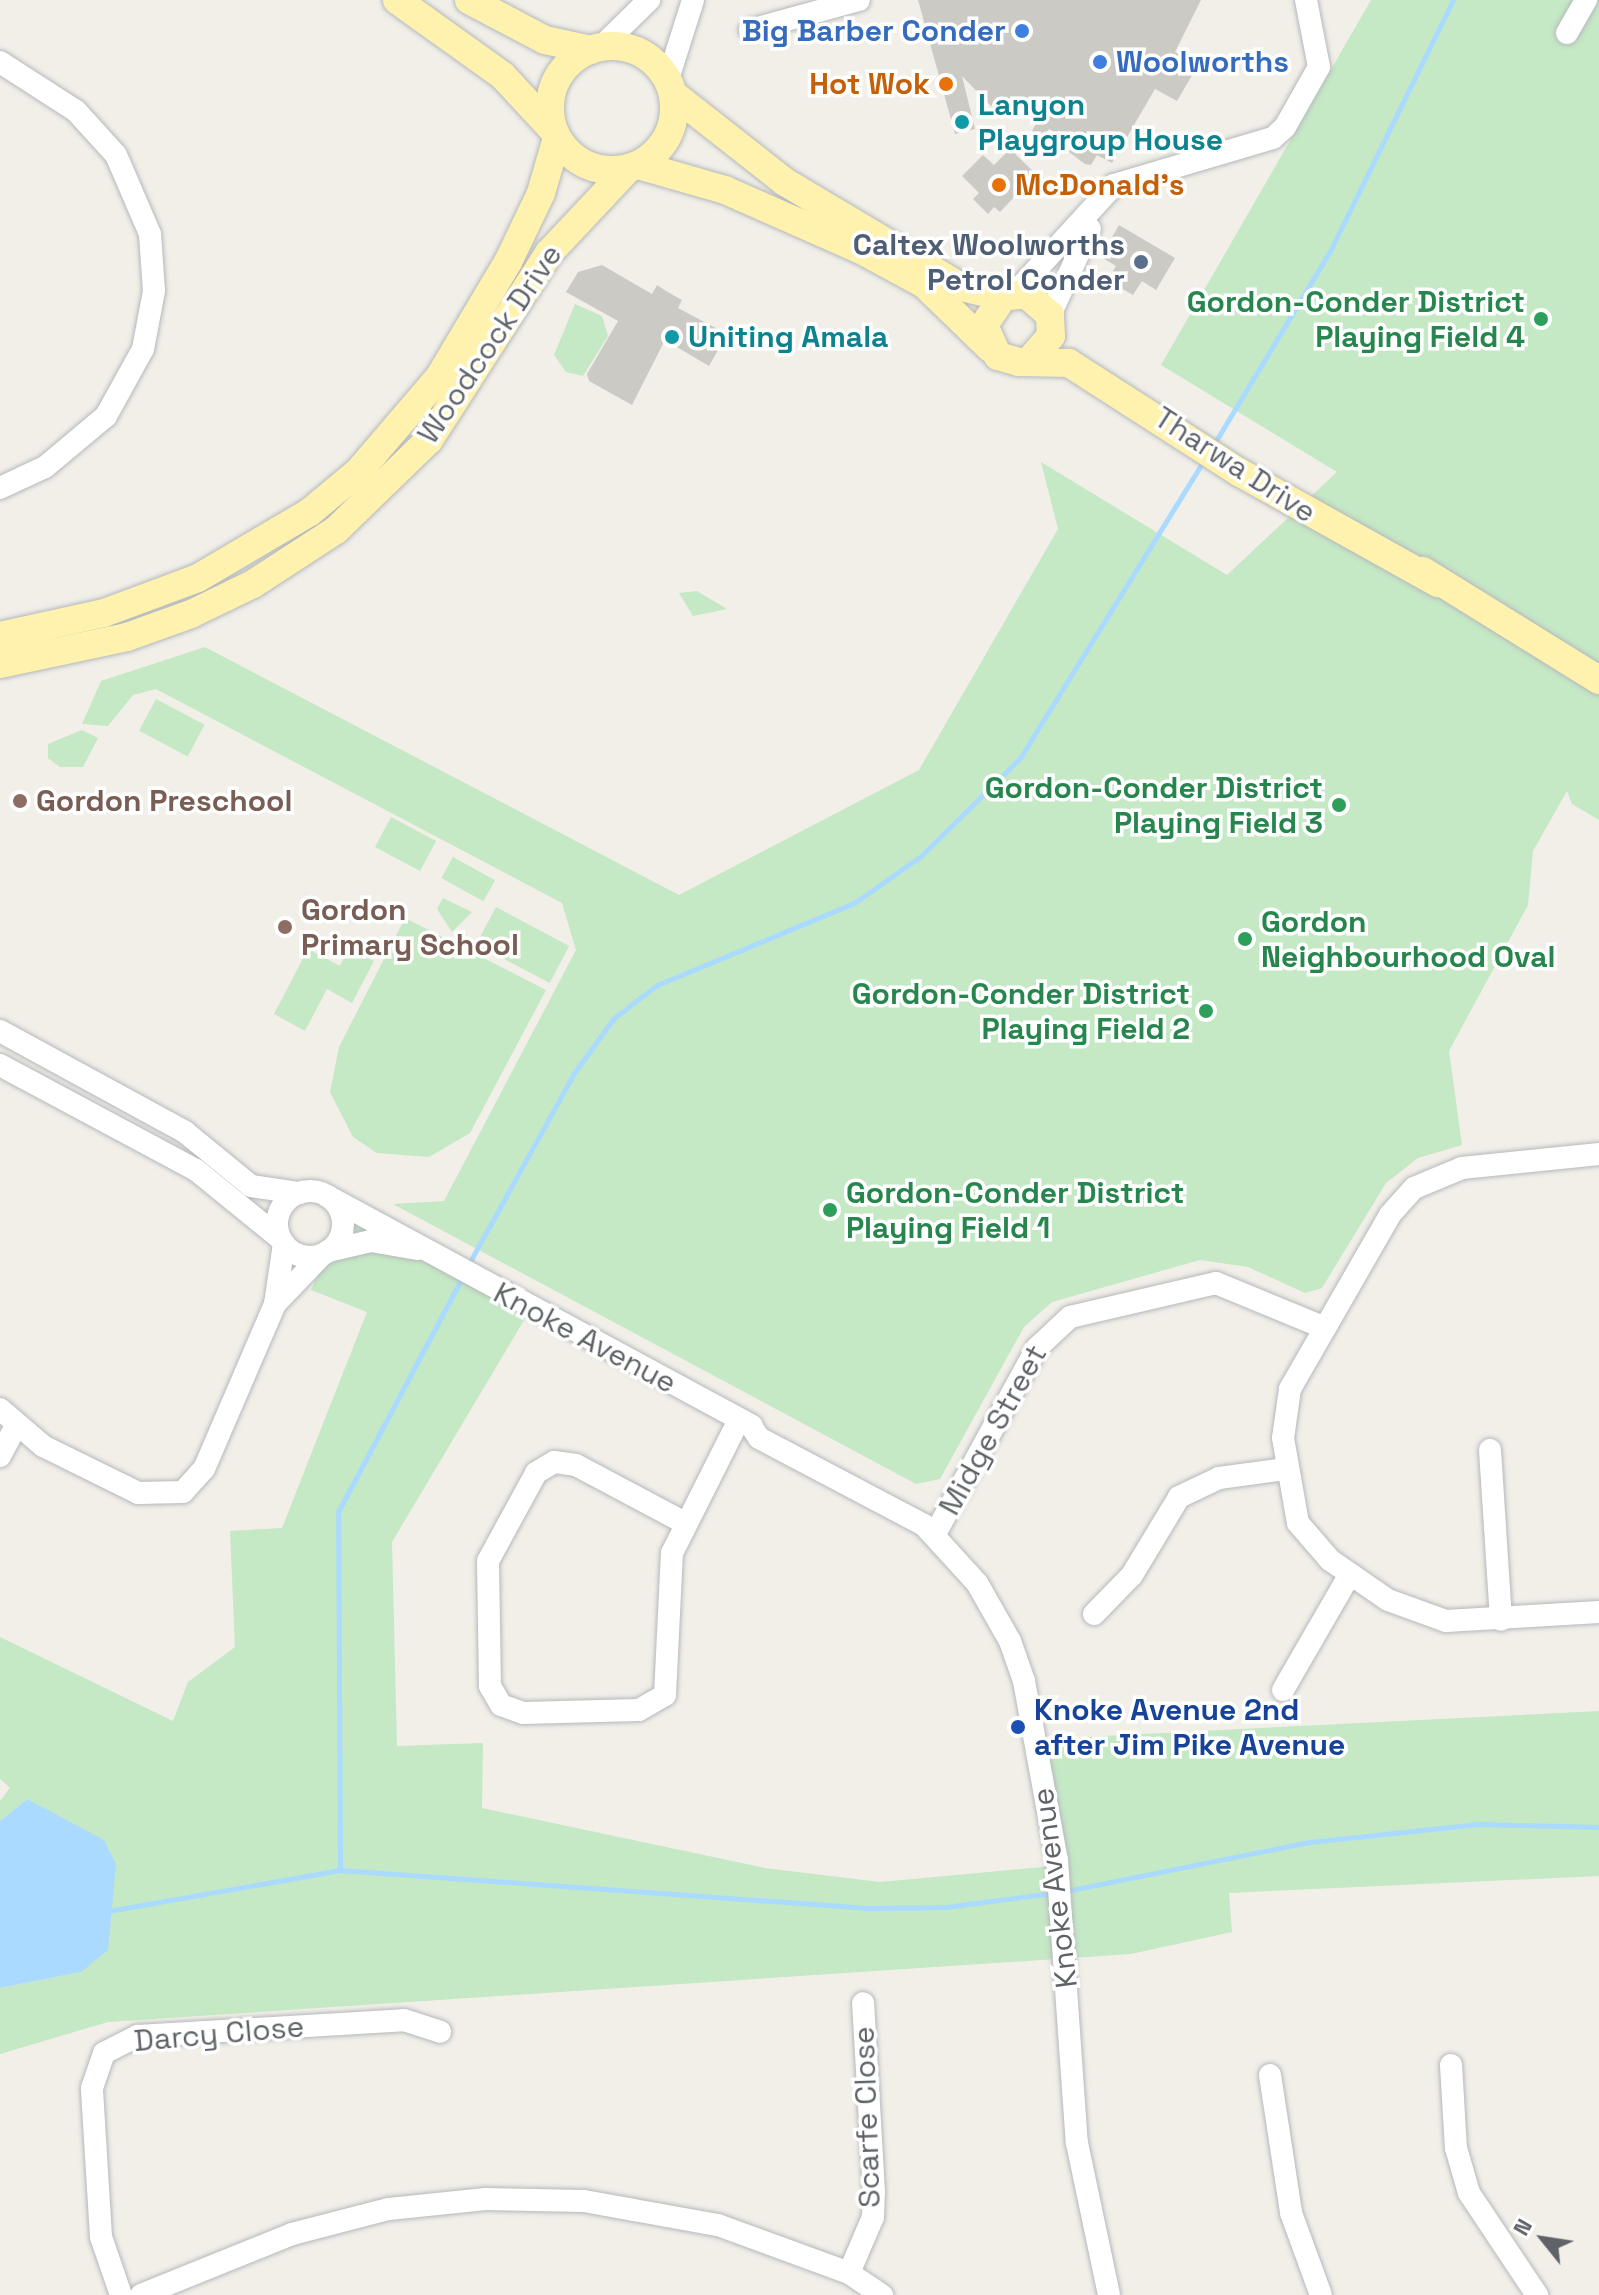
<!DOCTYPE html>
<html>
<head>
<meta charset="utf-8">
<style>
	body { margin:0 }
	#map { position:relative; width:1599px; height:2295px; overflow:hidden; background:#f1efe8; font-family:"Space Grotesk",sans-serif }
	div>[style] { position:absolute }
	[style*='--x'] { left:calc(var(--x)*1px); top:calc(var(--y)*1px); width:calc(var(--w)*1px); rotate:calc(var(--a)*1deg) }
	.green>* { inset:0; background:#c5e8c5; transform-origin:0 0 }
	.water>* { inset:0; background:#aadaff }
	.stream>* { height:5px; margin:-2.5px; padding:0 2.5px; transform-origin:2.5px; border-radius:2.5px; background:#aadaff }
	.building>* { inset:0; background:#cccac5 }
	.roads { filter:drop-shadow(0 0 2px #b5b8bc) drop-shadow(0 0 2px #b5b8bc) }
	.minor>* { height:22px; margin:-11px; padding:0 11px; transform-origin:11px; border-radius:11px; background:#fff }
	.minor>.ring { margin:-11px; padding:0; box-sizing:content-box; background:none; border:22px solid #fff; border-radius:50% }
	.major>* { height:28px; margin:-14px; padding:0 14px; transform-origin:14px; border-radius:14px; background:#fff2af }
	.major>.ring { margin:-14px; padding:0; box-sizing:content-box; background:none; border:28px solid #fff2af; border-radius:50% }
	.dots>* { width:22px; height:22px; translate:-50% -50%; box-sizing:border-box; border:4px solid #fff; border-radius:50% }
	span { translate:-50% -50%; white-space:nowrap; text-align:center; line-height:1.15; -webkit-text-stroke:7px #fff; paint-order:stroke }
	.shop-label { font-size:30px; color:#366cbe; font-weight:700 }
	.right { translate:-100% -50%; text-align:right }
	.left { translate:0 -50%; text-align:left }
	.food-label { font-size:30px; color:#c56008; font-weight:700 }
	.culture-label { font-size:30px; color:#0d838f; font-weight:700 }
	.service-label { font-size:30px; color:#4e5e75; font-weight:700 }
	.leisure-label { font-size:30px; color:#27864d; font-weight:700 }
	.street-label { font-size:30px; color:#5f6368 }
	.education-label { font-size:30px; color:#785e54; font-weight:700 }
	.transit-label { font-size:30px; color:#164399; font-weight:700 }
	.north { position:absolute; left:1503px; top:2199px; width:80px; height:80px; -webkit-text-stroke:6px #fff; paint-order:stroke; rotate:300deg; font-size:22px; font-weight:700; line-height:32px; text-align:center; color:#5f6368 }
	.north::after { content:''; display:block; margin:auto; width:28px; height:36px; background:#5f6368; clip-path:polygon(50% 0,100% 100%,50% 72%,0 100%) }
</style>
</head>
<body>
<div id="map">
	<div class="green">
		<i style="clip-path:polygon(1371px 0,1599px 0,1599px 820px,1572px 804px,1567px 791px,1533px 851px,1528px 905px,1449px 1051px,1462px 1145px,1418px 1158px,1386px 1183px,1322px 1288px,1305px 1293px,1248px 1267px,1200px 1260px,1052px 1302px,1024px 1327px,940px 1479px,916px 1484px,393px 1204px,444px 1201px,576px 950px,562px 903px,156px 689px,133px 695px,108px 726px,82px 724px,101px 681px,205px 647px,679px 895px,919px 770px,1058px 529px,1041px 462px,1227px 575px,1337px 472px,1161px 365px)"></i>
		<i style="clip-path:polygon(575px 304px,602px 316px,608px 336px,583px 376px,566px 372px,554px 355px)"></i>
		<i style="clip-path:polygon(697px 591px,727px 609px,693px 616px,679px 593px)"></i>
		<i style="left:156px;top:699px;width:55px;height:36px;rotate:28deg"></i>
		<i style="clip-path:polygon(82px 730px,98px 738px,83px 767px,60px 767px,48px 758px,48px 744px)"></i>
		<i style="left:391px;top:817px;width:51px;height:34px;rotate:28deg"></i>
		<i style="left:453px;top:857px;width:48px;height:24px;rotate:29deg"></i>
		<i style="clip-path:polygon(443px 898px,472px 912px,452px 932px,437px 909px)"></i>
		<i style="left:496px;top:907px;width:83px;height:42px;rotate:28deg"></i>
		<i style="clip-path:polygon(405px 918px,546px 990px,470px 1133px,429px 1157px,377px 1153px,353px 1137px,330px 1092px,339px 1047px)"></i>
		<i style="clip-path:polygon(349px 948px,374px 961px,352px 1003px,327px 989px,305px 1031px,274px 1014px,308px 949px,340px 966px)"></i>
		<i style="clip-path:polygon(350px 1207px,533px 1305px,392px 1542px,397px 1746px,483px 1743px,482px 1808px,765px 1868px,880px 1882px,1065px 1865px,1043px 1739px,1599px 1711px,1599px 1876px,1229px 1893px,1232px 1932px,1131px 1954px,108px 2022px,0 2054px,0 1988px,81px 1972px,54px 1814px,27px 1799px,0 1821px,0 1801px,10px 1788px,0 1779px,0 1637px,173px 1721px,188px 1682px,235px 1647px,230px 1531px,282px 1528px,367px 1312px,311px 1290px)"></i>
	</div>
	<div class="water">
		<i style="clip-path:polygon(27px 1799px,104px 1840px,116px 1864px,108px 1950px,81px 1972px,0 1988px,0 1821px)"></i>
	</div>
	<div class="stream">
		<i style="--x:1214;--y:444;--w:227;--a:-59"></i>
		<i style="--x:1331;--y:249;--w:277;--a:-63.9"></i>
		<i style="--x:467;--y:1267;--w:222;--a:-61.1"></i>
		<i style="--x:574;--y:1073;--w:68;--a:-54"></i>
		<i style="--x:614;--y:1018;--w:54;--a:-37.5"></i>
		<i style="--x:657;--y:985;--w:213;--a:-22.6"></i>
		<i style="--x:854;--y:903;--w:82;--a:-35"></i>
		<i style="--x:921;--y:856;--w:139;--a:-44.7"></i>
		<i style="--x:1020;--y:758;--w:352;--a:-58.3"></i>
		<i style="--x:340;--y:1870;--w:530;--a:4.11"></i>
		<i style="--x:869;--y:1908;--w:77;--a:-0.7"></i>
		<i style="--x:946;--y:1907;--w:108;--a:-7.5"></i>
		<i style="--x:1066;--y:1891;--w:249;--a:-11.4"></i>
		<i style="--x:1310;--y:1842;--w:169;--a:-6.1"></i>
		<i style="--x:1478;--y:1824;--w:121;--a:1.4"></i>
		<i style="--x:108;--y:1911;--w:236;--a:-10"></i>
		<i style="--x:340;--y:1870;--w:358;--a:-90.3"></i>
		<i style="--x:338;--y:1512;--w:267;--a:-62.1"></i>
	</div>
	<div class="building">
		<i style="clip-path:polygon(918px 0,1201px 0,1175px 52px,1198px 65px,1177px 101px,1155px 89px,1112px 163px,1097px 155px,1091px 165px,1085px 164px,1069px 152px,1074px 143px,1049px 129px,1041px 141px,1032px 131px,1037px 122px,1010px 106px,1005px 116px,998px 113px,962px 76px,975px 129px,955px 134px)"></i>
		<i style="clip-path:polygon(1010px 149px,1036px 174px,1000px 212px,994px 207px,988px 214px,973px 199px,979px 193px,962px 176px,983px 155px,994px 165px)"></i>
		<i style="clip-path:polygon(1119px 225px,1175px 258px,1156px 290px,1142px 281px,1133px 295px,1107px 280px,1116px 266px,1101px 257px)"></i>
		<i style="clip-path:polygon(602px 265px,652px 294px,657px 285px,666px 291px,682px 300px,678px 308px,727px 334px,709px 366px,665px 340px,632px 405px,589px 381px,587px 374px,618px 321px,566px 292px,578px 272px)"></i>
	</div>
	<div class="roads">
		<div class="minor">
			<i style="--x:750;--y:30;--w:113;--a:-15.4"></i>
			<i style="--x:1567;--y:33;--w:38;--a:-60"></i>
			<i style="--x:600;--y:48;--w:69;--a:-44.4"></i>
			<i style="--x:0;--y:62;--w:90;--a:32.8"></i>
			<i style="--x:76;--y:111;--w:59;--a:47.7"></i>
			<i style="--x:116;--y:155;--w:86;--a:66.7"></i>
			<i style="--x:150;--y:234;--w:57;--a:86"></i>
			<i style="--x:154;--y:291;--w:59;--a:100.7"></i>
			<i style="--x:143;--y:349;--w:77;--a:118.9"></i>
			<i style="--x:106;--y:416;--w:80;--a:140.1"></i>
			<i style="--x:45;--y:467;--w:50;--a:155"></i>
			<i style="--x:668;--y:79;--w:83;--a:-72.4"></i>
			<i style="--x:1014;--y:294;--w:148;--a:-47.5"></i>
			<i style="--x:1114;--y:185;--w:166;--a:-16.5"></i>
			<i style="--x:1273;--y:138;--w:16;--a:-43"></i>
			<i style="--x:1285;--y:127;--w:69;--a:-60.5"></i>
			<i style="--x:1319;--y:67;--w:68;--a:-101"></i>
			<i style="--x:1050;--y:315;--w:95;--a:-65.1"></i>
			<i style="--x:0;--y:1031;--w:211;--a:28.6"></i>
			<i style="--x:185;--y:1132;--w:85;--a:39.3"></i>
			<i style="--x:251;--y:1186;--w:49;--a:8.3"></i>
			<i style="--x:0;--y:1065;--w:222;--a:28.2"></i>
			<i style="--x:196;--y:1170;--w:109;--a:39.1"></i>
			<i style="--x:1599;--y:1154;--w:138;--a:174.2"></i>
			<i style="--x:1462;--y:1168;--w:52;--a:157.4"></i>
			<i style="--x:1414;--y:1188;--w:36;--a:132"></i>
			<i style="--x:1390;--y:1215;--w:201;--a:119.9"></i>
			<i style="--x:1290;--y:1389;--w:49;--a:98.1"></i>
			<i style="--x:1283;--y:1438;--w:86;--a:80"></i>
			<i style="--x:1298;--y:1523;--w:49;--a:49.1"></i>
			<i style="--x:1330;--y:1560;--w:70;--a:34.6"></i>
			<i style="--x:1388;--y:1600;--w:62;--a:19.9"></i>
			<i style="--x:1446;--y:1621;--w:153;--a:-3.4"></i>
			<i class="ring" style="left:277px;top:1191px;width:44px;height:44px"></i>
			<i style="--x:327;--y:1196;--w:483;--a:28.4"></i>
			<i style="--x:328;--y:1251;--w:44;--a:-13.1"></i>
			<i style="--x:371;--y:1241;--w:48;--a:9.7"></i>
			<i style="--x:275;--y:1304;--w:69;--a:-46.2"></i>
			<i style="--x:0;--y:1409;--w:57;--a:40.7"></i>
			<i style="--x:43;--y:1446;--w:106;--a:26.3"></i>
			<i style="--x:138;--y:1493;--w:45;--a:-1.3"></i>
			<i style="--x:183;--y:1492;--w:31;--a:-48"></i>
			<i style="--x:204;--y:1469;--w:180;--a:-66.7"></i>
			<i style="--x:275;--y:1304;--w:61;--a:-81.5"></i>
			<i style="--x:751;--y:1426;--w:14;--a:56"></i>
			<i style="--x:759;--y:1438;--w:187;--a:27.8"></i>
			<i style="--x:924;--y:1525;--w:79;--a:47.6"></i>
			<i style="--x:977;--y:1583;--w:67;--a:60.4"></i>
			<i style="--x:1010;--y:1641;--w:42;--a:70.7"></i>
			<i style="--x:1024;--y:1681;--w:182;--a:79.6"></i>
			<i style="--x:1057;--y:1860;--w:284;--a:86"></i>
			<i style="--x:1077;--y:2143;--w:155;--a:78.1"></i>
			<i style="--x:1490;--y:1450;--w:170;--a:86.3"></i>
			<i style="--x:0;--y:1456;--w:34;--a:-62"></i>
			<i style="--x:685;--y:1523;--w:123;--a:-152"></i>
			<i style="--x:576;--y:1465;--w:22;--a:-172"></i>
			<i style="--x:554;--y:1462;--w:21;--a:149"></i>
			<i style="--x:536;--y:1473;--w:100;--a:118.6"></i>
			<i style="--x:488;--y:1561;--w:125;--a:89.1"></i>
			<i style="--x:490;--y:1686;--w:22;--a:60"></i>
			<i style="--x:501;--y:1705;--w:23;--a:20"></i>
			<i style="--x:523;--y:1713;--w:116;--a:-1.5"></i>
			<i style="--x:639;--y:1710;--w:30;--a:-30"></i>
			<i style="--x:665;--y:1695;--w:142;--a:-87.2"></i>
			<i style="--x:672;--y:1553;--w:149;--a:-63.3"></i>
			<i style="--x:935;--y:1534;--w:212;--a:-61.3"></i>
			<i style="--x:1037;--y:1348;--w:45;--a:-43.2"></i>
			<i style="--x:1070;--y:1317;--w:150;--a:-13.1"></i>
			<i style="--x:1216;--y:1283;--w:118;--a:22.4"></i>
			<i style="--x:1094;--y:1614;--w:54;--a:-45.7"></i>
			<i style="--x:1132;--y:1575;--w:91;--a:-58.9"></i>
			<i style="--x:1179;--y:1497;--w:44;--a:-25.4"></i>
			<i style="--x:1219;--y:1478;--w:68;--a:-7.7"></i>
			<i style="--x:1283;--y:1690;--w:134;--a:-60"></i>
			<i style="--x:1451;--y:2065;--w:83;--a:86.6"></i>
			<i style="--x:1456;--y:2148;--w:47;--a:73.9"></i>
			<i style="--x:1469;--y:2193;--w:123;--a:56.3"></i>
			<i style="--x:1270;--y:2075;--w:140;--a:81.3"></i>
			<i style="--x:1291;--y:2213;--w:87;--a:69.9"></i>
			<i style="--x:849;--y:2273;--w:61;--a:-66.8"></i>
			<i style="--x:873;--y:2217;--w:25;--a:-88"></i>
			<i style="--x:874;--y:2192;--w:189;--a:-93.3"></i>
			<i style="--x:121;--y:2295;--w:61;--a:-109"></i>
			<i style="--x:101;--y:2237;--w:149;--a:-93.5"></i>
			<i style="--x:92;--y:2088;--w:37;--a:-71"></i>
			<i style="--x:104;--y:2053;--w:38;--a:-27"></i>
			<i style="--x:138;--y:2036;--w:266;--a:-3.4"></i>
			<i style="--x:404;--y:2020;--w:38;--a:18"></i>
			<i style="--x:141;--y:2295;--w:163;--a:-22"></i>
			<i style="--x:292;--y:2234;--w:100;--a:-14.5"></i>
			<i style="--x:389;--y:2209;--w:97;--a:-5.9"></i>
			<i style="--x:485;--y:2199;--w:99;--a:1.2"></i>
			<i style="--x:584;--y:2201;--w:136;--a:10.2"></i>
			<i style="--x:718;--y:2225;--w:140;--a:20.1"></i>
			<i style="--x:849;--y:2273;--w:40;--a:34"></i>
		</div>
		<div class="major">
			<i style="--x:397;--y:0;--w:130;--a:35.6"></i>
			<i style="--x:503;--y:76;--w:75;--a:47.2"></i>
			<i style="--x:469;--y:0;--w:86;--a:27.8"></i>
			<i style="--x:545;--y:40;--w:47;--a:12.3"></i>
			<i class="ring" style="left:550px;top:46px;width:96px;height:96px"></i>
			<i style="--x:673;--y:94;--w:142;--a:38.2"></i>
			<i style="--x:785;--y:182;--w:205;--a:30.8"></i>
			<i style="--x:961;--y:287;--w:43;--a:13.4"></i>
			<i style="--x:638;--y:165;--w:91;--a:16"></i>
			<i style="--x:725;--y:190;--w:151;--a:23.8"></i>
			<i style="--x:863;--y:251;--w:69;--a:28.4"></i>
			<i style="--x:924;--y:284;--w:92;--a:44.1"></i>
			<i style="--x:1030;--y:360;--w:32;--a:-49"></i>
			<i style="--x:1051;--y:336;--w:21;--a:-93"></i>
			<i style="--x:1050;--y:315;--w:32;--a:-139"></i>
			<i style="--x:1026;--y:294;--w:23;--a:173"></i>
			<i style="--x:1003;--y:297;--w:34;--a:124"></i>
			<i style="--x:984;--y:325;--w:34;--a:66"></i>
			<i style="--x:998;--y:356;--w:22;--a:16"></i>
			<i style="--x:1019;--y:362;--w:50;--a:1.1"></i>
			<i style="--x:1069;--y:363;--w:202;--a:32.7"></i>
			<i style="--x:1239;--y:472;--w:228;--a:29.2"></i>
			<i style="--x:1423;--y:571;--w:207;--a:31.8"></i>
			<i style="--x:0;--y:636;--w:107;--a:-12.5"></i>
			<i style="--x:104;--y:613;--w:100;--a:-20.4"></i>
			<i style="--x:198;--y:578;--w:130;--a:-30.5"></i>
			<i style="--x:310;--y:512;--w:64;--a:-39.9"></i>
			<i style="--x:359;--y:471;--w:125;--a:-49.5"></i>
			<i style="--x:440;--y:376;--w:133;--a:-59.2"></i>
			<i style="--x:508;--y:262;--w:76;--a:-64.4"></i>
			<i style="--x:541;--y:193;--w:57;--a:-73.8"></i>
			<i style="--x:0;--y:664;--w:130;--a:-12"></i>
			<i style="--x:127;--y:637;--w:68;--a:-19.8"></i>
			<i style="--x:191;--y:614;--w:69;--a:-25.8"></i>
			<i style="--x:253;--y:584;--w:99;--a:-33"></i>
			<i style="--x:336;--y:530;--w:129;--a:-44.1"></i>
			<i style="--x:429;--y:440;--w:222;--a:-57.3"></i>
			<i style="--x:549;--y:253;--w:115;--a:-46.8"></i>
		</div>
	</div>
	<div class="dots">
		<i style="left:1022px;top:31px;background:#3f7fe0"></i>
		<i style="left:1100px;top:62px;background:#3f7fe0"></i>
		<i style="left:946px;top:84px;background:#e8710a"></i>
		<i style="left:962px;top:122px;background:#0f9aa8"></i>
		<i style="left:999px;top:185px;background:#e8710a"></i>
		<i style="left:1141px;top:262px;background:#5c6f8a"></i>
		<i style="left:1541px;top:319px;background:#2e9e5b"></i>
		<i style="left:672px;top:337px;background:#0f9aa8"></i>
		<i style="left:20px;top:801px;background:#8d6e63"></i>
		<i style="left:1339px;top:805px;background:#2e9e5b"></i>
		<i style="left:285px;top:927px;background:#8d6e63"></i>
		<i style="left:1245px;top:939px;background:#2e9e5b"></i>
		<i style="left:1206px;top:1011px;background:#2e9e5b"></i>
		<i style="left:830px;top:1210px;background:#2e9e5b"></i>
		<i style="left:1018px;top:1727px;background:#1a4fb4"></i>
	</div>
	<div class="shop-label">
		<span class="right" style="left:1006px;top:31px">Big Barber Conder</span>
		<span class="left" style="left:1116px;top:62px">Woolworths</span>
	</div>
	<div class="food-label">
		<span class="right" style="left:930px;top:84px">Hot Wok</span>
		<span class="left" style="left:1015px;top:185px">McDonald's</span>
	</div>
	<div class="culture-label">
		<span class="left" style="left:978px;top:122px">Lanyon<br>Playgroup House</span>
		<span class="left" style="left:688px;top:337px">Uniting Amala</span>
	</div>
	<div class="service-label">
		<span class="right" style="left:1125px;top:262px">Caltex Woolworths<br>Petrol Conder</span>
	</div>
	<div class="leisure-label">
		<span class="right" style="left:1525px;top:319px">Gordon-Conder District<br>Playing Field 4</span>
		<span class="right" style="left:1323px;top:805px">Gordon-Conder District<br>Playing Field 3</span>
		<span class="left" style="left:1261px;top:939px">Gordon<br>Neighbourhood Oval</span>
		<span class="right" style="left:1190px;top:1011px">Gordon-Conder District<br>Playing Field 2</span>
		<span class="left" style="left:846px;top:1210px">Gordon-Conder District<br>Playing Field 1</span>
	</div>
	<div class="street-label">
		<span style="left:490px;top:344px;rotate:-56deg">Woodcock Drive</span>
		<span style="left:1235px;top:465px;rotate:33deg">Tharwa Drive</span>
		<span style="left:585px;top:1338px;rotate:28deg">Knoke Avenue</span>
		<span style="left:993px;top:1430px;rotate:-61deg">Midge Street</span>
		<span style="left:1055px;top:1888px;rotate:-97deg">Knoke Avenue</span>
		<span style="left:219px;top:2034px;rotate:-5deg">Darcy Close</span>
		<span style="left:867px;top:2117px;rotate:-92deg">Scarfe Close</span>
	</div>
	<div class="education-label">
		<span class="left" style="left:36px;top:801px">Gordon Preschool</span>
		<span class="left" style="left:301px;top:927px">Gordon<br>Primary School</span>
	</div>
	<div class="transit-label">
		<span class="left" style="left:1034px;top:1727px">Knoke Avenue 2nd<br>after Jim Pike Avenue</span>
	</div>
	<div class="north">N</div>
</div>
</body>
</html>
